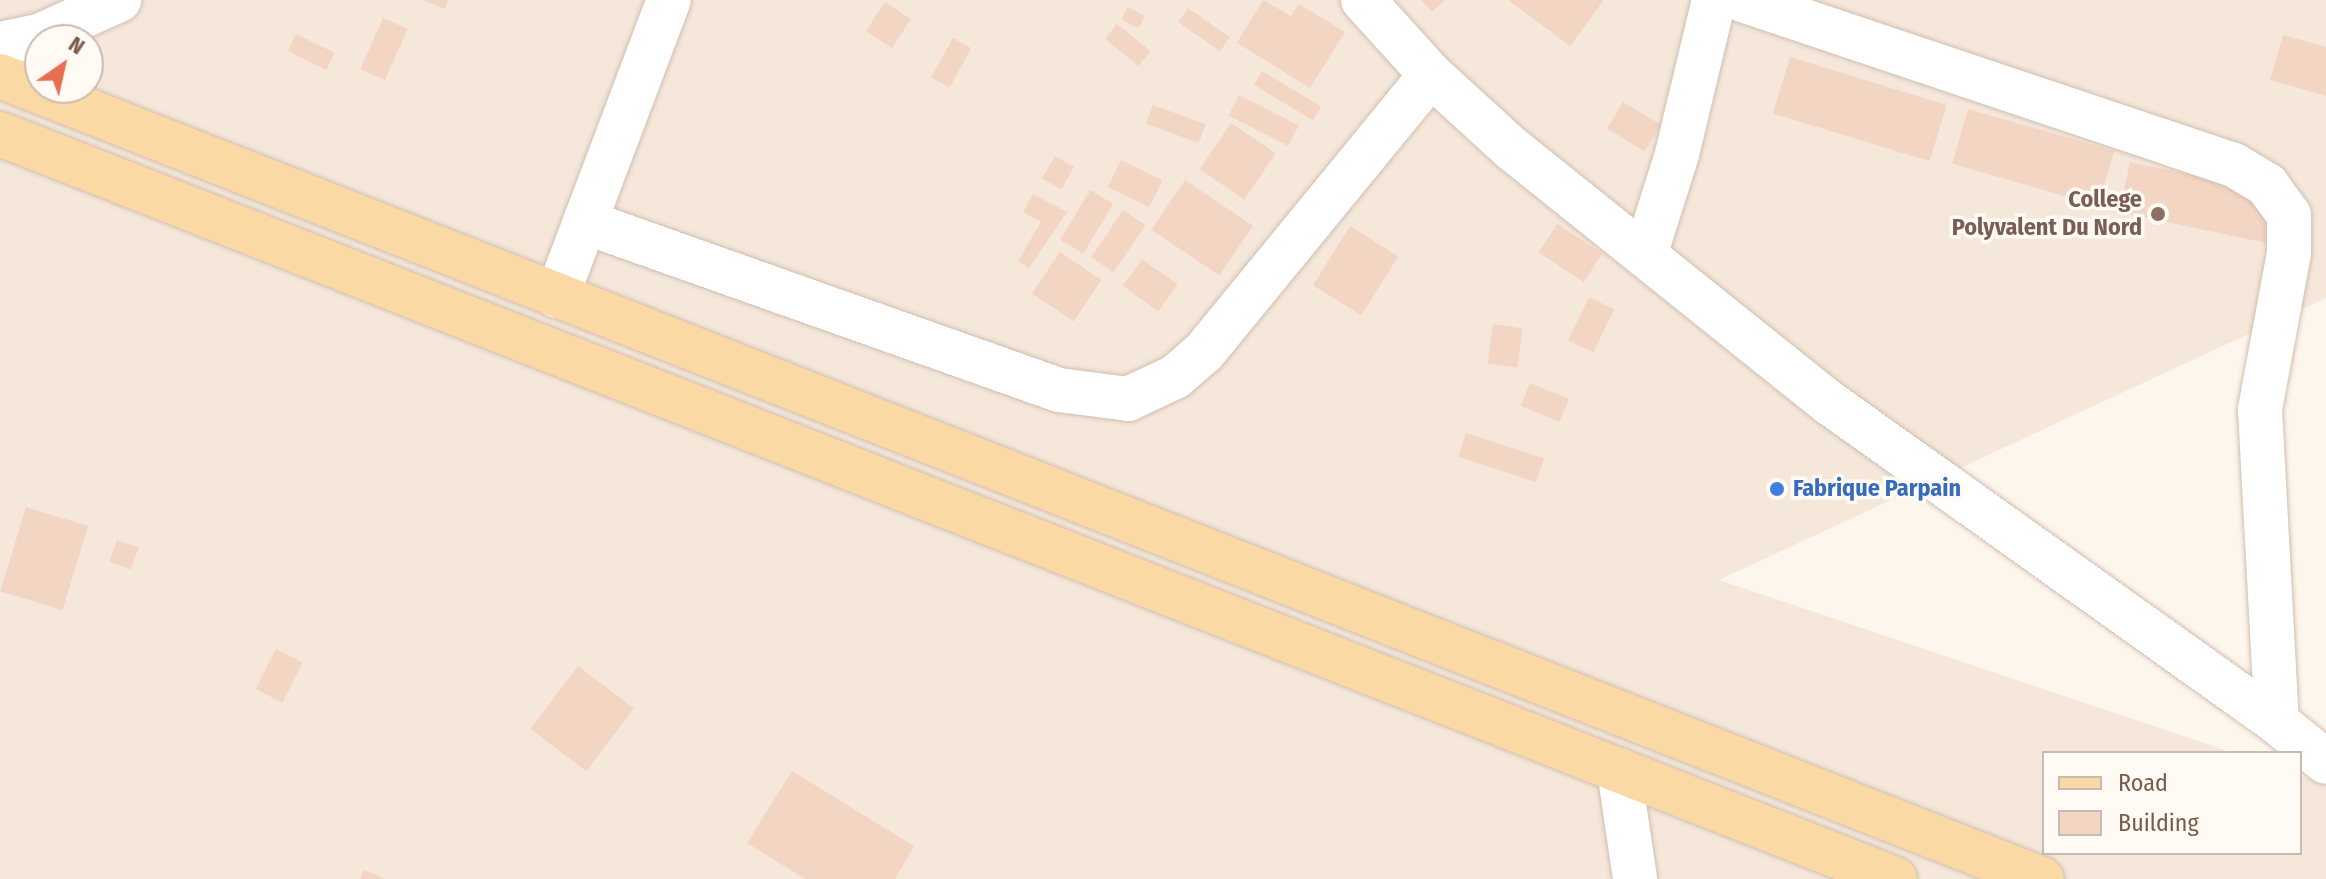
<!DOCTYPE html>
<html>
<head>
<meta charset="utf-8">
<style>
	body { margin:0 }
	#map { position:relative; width:2326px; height:879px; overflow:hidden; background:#fdf6ec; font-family:"Fira Sans Condensed",sans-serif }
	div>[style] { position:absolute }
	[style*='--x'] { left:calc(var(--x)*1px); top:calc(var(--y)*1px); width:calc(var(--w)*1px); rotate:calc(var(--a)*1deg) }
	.residential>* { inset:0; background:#f5e8da }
	.building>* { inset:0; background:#f3d5c3; transform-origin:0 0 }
	.roads { filter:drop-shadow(0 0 2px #d1beb0) drop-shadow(0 0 2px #d1beb0) }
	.minor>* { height:44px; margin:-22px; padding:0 22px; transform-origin:22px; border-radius:22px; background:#fff }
	.major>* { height:44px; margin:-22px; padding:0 22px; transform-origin:22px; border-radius:22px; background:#fbd9a5 }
	.dots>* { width:22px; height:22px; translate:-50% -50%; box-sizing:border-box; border:4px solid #fffaf3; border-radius:50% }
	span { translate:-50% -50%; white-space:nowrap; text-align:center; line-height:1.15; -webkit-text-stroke:7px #fffaf3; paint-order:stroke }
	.education-label { font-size:24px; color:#785e54; font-weight:700 }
	.right { translate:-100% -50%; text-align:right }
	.shop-label { font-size:24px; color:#366cbe; font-weight:700 }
	.left { translate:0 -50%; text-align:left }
	.legend { position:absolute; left:2042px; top:751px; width:260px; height:104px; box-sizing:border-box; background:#fffaf3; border:2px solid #cabbb1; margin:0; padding:10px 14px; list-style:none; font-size:24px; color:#7a5c4d }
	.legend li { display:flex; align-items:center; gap:16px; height:40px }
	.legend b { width:40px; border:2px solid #cabbb1 }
	.north { position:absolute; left:24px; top:24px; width:80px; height:80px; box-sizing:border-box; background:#fffaf3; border:2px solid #cabbb1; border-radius:50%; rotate:34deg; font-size:22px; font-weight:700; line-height:32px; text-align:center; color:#7a5c4d }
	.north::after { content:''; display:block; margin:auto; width:28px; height:36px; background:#e76f51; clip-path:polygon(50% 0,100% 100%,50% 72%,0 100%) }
</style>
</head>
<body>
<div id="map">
	<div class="residential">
		<i style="clip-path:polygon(evenodd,0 0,2326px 0,2326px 298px,1719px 580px,2234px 753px,2044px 753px,2044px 853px,2300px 853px,2300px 775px,2326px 784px,2326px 879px,0 879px,0 0,40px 40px,88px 40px,88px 88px,40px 88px,40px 40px)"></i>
	</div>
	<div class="building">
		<i style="clip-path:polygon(422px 0,448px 0,445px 9px)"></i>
		<i style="clip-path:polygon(1263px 0,1291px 16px,1299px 4px,1345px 32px,1310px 88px,1237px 43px)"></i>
		<i style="clip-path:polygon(1421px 0,1445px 0,1432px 12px)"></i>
		<i style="clip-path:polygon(1508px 0,1604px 0,1570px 46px)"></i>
		<i style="left:885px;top:2px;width:31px;height:35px;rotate:33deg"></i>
		<i style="left:1128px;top:7px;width:19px;height:14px;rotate:28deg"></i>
		<i style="left:1188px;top:8px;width:51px;height:17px;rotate:35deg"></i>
		<i style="left:383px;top:18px;width:27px;height:56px;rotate:24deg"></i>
		<i style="left:1117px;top:24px;width:43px;height:19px;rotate:39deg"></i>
		<i style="left:296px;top:34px;width:43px;height:19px;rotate:26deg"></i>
		<i style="clip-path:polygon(2283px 35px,2326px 47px,2326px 96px,2270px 80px)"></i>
		<i style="left:953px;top:38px;width:21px;height:45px;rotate:29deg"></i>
		<i style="left:1790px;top:57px;width:164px;height:59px;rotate:17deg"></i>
		<i style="left:1262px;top:71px;width:69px;height:16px;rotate:31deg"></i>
		<i style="left:1239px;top:95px;width:67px;height:23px;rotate:27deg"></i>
		<i style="left:1623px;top:102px;width:44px;height:31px;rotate:31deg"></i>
		<i style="left:1153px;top:105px;width:56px;height:20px;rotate:20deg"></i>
		<i style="left:1968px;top:109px;width:152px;height:57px;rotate:16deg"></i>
		<i style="left:1231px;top:123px;width:54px;height:56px;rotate:34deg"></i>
		<i style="left:1055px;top:156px;width:22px;height:26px;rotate:30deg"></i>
		<i style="left:1121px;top:160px;width:46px;height:30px;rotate:26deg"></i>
		<i style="left:2130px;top:162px;width:150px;height:51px;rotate:12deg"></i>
		<i style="left:1185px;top:180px;width:82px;height:60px;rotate:34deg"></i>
		<i style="left:1090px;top:190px;width:27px;height:58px;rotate:31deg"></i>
		<i style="clip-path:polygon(1033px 194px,1067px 212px,1029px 268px,1018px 261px,1041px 222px,1023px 212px)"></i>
		<i style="left:1123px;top:210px;width:27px;height:57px;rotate:34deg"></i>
		<i style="left:1557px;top:224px;width:54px;height:34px;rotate:33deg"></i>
		<i style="left:1350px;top:226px;width:57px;height:70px;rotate:32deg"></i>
		<i style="left:1060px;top:252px;width:50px;height:50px;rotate:34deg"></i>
		<i style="left:1142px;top:259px;width:44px;height:33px;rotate:36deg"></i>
		<i style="left:1589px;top:297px;width:28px;height:48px;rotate:26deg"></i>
		<i style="left:1493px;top:324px;width:30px;height:40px;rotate:8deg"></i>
		<i style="left:1530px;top:383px;width:42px;height:25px;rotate:22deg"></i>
		<i style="left:1466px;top:433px;width:82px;height:25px;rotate:18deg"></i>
		<i style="left:26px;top:507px;width:65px;height:88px;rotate:17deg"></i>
		<i style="left:117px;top:540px;width:23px;height:23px;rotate:20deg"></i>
		<i style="left:276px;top:649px;width:30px;height:45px;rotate:27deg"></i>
		<i style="left:578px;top:666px;width:70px;height:79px;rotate:37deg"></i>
		<i style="clip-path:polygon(792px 771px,914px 846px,895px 879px,805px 879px,747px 843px)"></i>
		<i style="clip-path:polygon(364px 870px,385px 879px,360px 879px)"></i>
	</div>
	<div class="roads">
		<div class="minor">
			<i style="--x:1363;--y:0;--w:101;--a:47.8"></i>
			<i style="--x:1431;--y:75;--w:108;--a:42.4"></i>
			<i style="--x:1511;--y:148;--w:410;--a:38.7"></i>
			<i style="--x:1831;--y:404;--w:548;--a:35.49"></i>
			<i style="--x:2277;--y:722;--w:63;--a:39.2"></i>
			<i style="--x:1742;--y:0;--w:519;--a:18.54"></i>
			<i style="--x:2234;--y:165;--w:39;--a:31"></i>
			<i style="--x:2267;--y:185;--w:37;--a:54"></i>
			<i style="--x:2289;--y:215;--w:38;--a:90"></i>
			<i style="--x:2289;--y:253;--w:160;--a:100.5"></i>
			<i style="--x:2260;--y:410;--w:312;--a:86.9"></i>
			<i style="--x:0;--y:44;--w:40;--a:-12"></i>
			<i style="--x:39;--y:36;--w:88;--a:-24.2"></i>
			<i style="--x:585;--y:222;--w:503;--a:19.52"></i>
			<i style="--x:1059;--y:390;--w:70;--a:7.4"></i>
			<i style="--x:1128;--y:399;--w:52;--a:-25.1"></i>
			<i style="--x:1175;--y:377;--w:38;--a:-41"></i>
			<i style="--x:1204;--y:352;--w:358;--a:-50.7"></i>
			<i style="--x:1646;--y:252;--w:103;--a:-72.4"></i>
			<i style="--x:1677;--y:154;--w:158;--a:-76.5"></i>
			<i style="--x:557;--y:296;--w:316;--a:-69.3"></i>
			<i style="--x:1619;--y:770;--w:110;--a:81.6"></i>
		</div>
		<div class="major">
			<i style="--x:0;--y:76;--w:2194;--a:21.47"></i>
			<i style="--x:0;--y:134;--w:2036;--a:21.46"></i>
		</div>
	</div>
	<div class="dots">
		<i style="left:2158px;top:214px;background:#8d6e63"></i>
		<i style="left:1777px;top:489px;background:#3f7fe0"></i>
	</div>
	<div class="education-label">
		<span class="right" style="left:2142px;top:214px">College<br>Polyvalent Du Nord</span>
	</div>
	<div class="shop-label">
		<span class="left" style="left:1793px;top:489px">Fabrique Parpain</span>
	</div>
	<ul class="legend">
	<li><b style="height:10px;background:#fbd9a5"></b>Road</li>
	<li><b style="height:22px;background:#f3d5c3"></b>Building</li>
	</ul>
	<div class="north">N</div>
</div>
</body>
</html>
